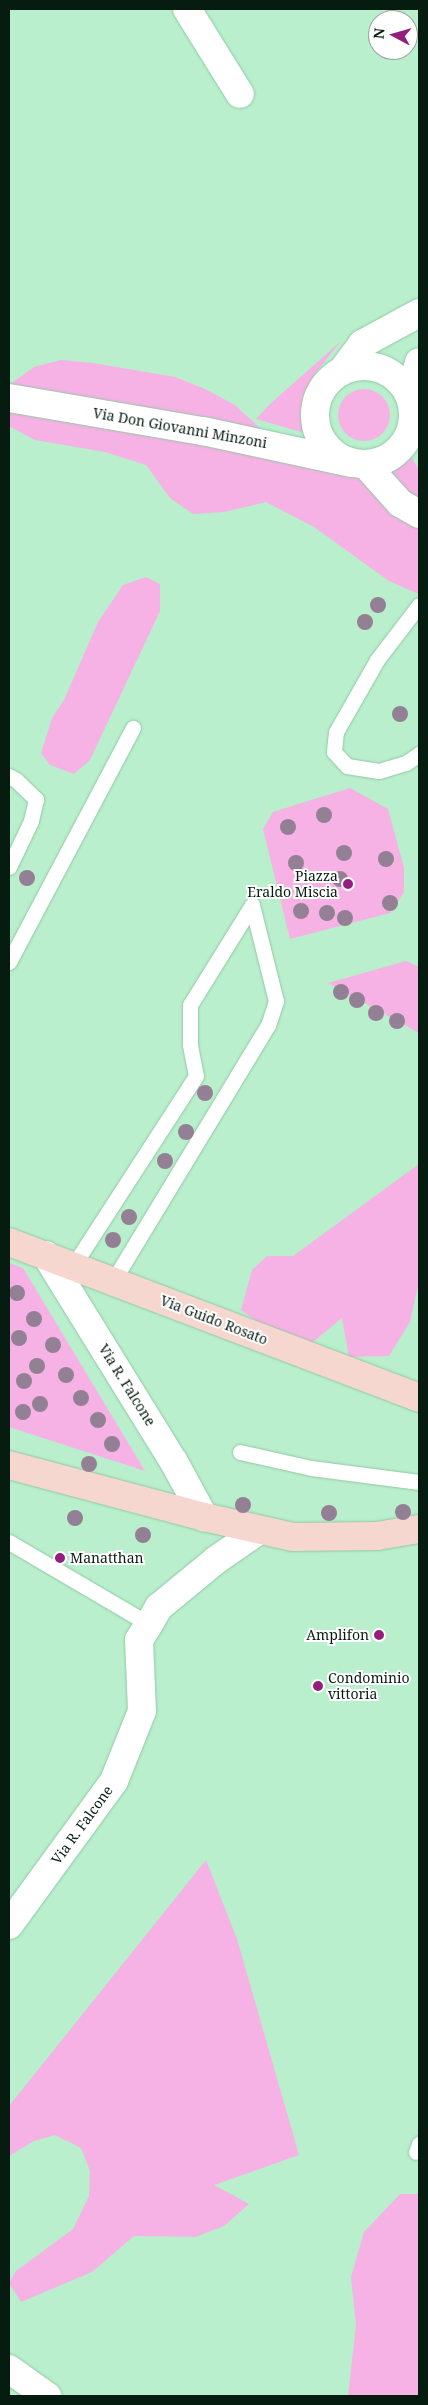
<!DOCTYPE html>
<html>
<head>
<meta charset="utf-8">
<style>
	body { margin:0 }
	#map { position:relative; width:428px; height:2405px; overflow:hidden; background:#b9efcc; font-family:"Noto Serif",serif }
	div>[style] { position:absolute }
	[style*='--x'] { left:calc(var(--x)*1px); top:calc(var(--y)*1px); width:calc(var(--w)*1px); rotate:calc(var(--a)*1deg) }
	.green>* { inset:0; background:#f6b2e4 }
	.round { border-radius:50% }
	.roads { filter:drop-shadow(0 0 1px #92c7a5) drop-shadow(0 0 1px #92c7a5) }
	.lane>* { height:15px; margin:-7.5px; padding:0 7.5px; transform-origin:7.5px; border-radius:7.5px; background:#fff }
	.street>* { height:28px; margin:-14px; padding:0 14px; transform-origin:14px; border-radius:14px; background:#fff }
	.street>.ring { margin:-14px; padding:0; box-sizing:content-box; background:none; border:28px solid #fff; border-radius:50% }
	.secondary>* { height:28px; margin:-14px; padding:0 14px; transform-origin:14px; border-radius:14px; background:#f5d7cf }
	.trees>* { width:16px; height:16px; margin:-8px; border-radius:50%; background:#948094 }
	.dots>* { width:14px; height:14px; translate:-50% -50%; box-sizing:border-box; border:2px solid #fff; border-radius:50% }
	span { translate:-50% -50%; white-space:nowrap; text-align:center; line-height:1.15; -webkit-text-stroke:4px #fff; paint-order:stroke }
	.street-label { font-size:14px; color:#071c10 }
	.poi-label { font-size:14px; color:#071c10 }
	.right { translate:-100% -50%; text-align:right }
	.left { translate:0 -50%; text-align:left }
	.frame { position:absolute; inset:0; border:10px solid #071c10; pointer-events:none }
	.north { position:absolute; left:368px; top:10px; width:50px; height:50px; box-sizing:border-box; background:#fff; border:1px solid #9ca49f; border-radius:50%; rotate:276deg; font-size:14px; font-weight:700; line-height:20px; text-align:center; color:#071c10 }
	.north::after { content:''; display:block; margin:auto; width:18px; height:22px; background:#921f7e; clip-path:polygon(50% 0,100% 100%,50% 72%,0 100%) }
</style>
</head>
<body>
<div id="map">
	<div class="green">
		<i style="clip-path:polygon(341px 341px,313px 376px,305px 394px,301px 414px,305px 433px,256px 419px,270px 404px)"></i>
		<i style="clip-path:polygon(61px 360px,93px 363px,175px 377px,205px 389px,235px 405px,264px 432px,361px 471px,419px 523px,419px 594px,389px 581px,314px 527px,266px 502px,224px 512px,193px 514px,170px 498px,146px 465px,105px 452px,35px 440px,9px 426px,9px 385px,34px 367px)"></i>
		<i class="round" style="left:338px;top:389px;width:52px;height:52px"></i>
		<i style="clip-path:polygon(412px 458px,419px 470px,419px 500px,380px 476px)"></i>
		<i style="clip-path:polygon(146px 577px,160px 584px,160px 611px,90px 760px,74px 774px,50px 765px,41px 753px,52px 718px,64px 700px,98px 622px,123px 585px)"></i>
		<i style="clip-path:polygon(350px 788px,388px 809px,404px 868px,404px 892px,390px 913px,290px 939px,263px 829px,273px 812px)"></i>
		<i style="clip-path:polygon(406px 961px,419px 967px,419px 1033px,328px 983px)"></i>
		<i style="clip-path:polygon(419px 1164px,419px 1282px,410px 1322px,389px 1356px,349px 1357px,342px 1318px,313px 1342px,274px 1333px,241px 1310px,252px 1270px,267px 1256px,293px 1256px)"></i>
		<i style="clip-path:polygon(9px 1263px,23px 1268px,145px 1471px,9px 1427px)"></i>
		<i style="clip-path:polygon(206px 1860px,237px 1939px,299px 2155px,214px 2185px,249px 2204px,224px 2226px,195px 2237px,134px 2236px,92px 2272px,21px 2302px,9px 2283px,16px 2271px,73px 2229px,89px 2196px,90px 2171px,81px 2148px,55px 2135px,34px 2141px,9px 2156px,9px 2106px)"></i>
		<i style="clip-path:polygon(400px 2194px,419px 2194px,419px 2396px,348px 2396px,356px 2325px,351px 2277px,364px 2232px)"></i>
	</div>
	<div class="roads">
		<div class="lane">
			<i style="--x:419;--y:605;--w:69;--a:127.4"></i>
			<i style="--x:377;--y:660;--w:83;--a:119.7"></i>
			<i style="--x:336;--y:732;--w:20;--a:96"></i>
			<i style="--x:334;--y:752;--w:19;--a:47"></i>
			<i style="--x:347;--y:766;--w:32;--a:9"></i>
			<i style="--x:379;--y:771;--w:28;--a:-17"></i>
			<i style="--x:406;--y:763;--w:16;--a:-35"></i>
			<i style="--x:9;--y:776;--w:8;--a:30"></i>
			<i style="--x:16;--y:780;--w:28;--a:44"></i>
			<i style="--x:36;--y:799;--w:23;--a:103"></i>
			<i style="--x:31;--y:821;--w:51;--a:115.6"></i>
			<i style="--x:9;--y:962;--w:265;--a:-62.1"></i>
			<i style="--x:73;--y:1266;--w:226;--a:-57.1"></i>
			<i style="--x:196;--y:1076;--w:32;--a:-101"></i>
			<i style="--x:190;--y:1045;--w:40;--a:-90"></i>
			<i style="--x:190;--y:1005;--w:118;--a:-58.2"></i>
			<i style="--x:252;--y:905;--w:99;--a:76"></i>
			<i style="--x:276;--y:1001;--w:25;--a:108"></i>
			<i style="--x:268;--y:1025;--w:299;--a:121.2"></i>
			<i style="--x:240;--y:1452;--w:73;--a:12.7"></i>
			<i style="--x:311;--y:1468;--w:109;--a:7.4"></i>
			<i style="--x:9;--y:1542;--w:162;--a:30.4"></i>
			<i style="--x:416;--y:2152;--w:9;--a:-69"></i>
		</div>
		<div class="street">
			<i style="--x:187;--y:9;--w:100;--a:58.1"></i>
			<i class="ring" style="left:315px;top:366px;width:70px;height:70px"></i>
			<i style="--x:342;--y:371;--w:34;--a:-53"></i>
			<i style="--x:362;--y:344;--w:65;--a:-28.5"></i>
			<i style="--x:410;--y:396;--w:35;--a:-75"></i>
			<i style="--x:9;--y:398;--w:197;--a:9.7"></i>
			<i style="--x:203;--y:431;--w:151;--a:12.2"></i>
			<i style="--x:366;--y:465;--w:51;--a:48.2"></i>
			<i style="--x:400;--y:503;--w:22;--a:30"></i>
			<i style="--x:46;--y:1255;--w:243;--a:58.3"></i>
			<i style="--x:174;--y:1462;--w:63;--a:61.4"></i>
			<i style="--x:9;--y:1925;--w:178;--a:-53.9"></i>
			<i style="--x:114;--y:1781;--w:75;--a:-68.2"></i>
			<i style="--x:142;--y:1711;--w:71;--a:-92.4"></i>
			<i style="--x:139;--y:1640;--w:19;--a:-58"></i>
			<i style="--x:149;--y:1624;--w:20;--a:-60"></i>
			<i style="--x:159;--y:1607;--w:74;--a:-39.5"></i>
			<i style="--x:216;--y:1560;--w:51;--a:-34.6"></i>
			<i style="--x:9;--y:2369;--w:47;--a:35.4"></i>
		</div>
		<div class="secondary">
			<i style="--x:9;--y:1242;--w:439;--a:20.8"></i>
			<i style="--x:9;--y:1465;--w:202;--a:14.9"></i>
			<i style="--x:204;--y:1517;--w:91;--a:12.7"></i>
			<i style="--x:293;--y:1537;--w:84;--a:-0.7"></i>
			<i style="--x:377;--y:1536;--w:43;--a:-9.5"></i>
		</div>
	</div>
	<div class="trees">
		<i style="left:378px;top:605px"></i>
		<i style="left:365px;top:622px"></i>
		<i style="left:400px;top:714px"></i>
		<i style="left:324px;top:815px"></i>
		<i style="left:288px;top:827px"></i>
		<i style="left:344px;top:853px"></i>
		<i style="left:386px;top:859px"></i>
		<i style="left:296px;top:863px"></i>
		<i style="left:27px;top:878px"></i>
		<i style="left:340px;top:879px"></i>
		<i style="left:390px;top:903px"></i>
		<i style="left:301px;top:911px"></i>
		<i style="left:327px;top:913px"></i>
		<i style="left:345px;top:918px"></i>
		<i style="left:341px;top:992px"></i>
		<i style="left:357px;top:1000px"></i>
		<i style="left:376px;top:1013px"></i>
		<i style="left:397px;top:1021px"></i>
		<i style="left:205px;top:1093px"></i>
		<i style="left:186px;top:1132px"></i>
		<i style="left:165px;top:1161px"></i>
		<i style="left:129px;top:1217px"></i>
		<i style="left:113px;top:1240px"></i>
		<i style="left:17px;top:1293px"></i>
		<i style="left:34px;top:1319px"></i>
		<i style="left:19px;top:1338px"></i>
		<i style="left:53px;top:1345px"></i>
		<i style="left:37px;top:1366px"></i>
		<i style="left:66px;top:1375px"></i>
		<i style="left:24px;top:1381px"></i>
		<i style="left:81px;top:1398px"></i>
		<i style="left:40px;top:1404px"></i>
		<i style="left:23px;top:1412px"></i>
		<i style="left:98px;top:1420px"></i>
		<i style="left:112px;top:1444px"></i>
		<i style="left:89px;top:1464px"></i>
		<i style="left:243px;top:1505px"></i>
		<i style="left:403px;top:1512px"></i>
		<i style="left:329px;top:1513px"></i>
		<i style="left:75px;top:1518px"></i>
		<i style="left:143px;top:1535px"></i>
	</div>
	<div class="dots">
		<i style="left:348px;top:884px;background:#921f7e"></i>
		<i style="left:60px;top:1558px;background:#921f7e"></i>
		<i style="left:379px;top:1635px;background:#921f7e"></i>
		<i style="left:318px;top:1686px;background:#921f7e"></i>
	</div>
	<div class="street-label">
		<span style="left:180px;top:428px;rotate:10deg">Via Don Giovanni Minzoni</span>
		<span style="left:214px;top:1320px;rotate:21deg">Via Guido Rosato</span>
		<span style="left:127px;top:1385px;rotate:58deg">Via R. Falcone</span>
		<span style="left:82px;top:1825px;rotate:-54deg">Via R. Falcone</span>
	</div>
	<div class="poi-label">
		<span class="right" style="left:338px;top:884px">Piazza<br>Eraldo Miscia</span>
		<span class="left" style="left:70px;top:1558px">Manatthan</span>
		<span class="right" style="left:369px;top:1635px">Amplifon</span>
		<span class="left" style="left:328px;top:1686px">Condominio<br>vittoria</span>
	</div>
	<div class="frame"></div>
	<div class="north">N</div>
</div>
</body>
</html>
